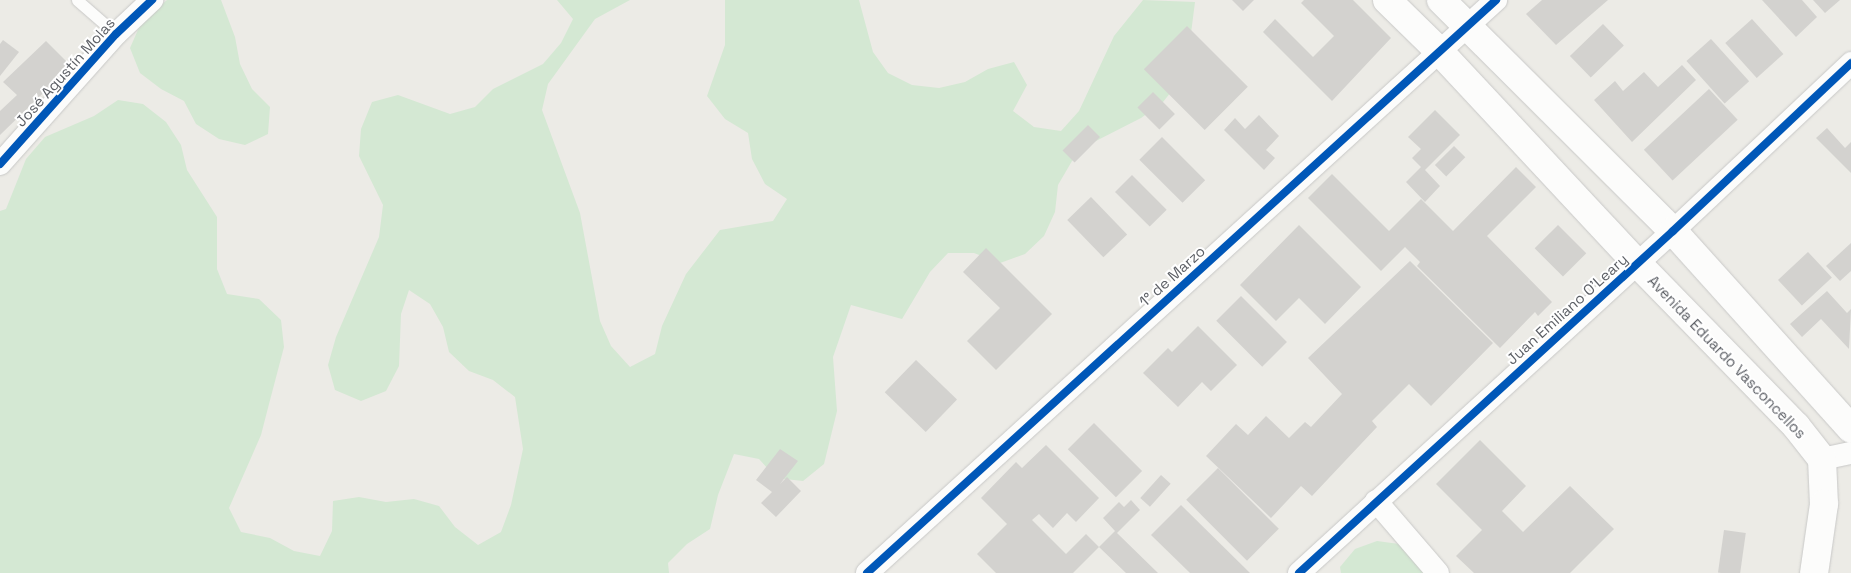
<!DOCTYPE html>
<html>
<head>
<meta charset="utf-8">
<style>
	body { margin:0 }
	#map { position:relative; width:1851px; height:573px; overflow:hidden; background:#ecebe6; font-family:"Space Grotesk",sans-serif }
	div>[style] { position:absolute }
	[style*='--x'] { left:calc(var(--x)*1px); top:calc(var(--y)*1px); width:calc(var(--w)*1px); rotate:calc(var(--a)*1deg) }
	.green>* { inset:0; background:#d4e8d3 }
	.building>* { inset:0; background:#d3d2cf; transform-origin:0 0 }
	.roads { filter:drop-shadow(0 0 1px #c8c8c7) drop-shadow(0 0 1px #c8c8c7) }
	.service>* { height:11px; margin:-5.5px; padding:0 5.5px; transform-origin:5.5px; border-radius:5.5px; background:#fcfcfb }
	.minor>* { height:22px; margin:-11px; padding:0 11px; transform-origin:11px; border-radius:11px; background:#fcfcfb }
	.tertiary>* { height:28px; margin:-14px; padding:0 14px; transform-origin:14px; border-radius:14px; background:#fcfcfb }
	.cycleway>* { height:8px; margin:-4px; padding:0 4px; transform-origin:4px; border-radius:4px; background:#0057b8 }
	span { translate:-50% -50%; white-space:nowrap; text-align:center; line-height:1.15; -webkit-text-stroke:4px #fff; paint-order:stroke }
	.street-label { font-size:15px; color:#5c5f65 }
</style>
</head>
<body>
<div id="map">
	<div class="green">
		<i style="clip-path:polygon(167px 0,221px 0,235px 37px,240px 64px,252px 89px,270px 107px,268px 134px,245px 145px,219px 139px,196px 124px,184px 101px,161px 89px,140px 73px,130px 48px,141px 23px)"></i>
		<i style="clip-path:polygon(557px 0,630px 0,595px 19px,548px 84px,542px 110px,580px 213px,600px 321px,611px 346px,630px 367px,655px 354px,662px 326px,686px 274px,720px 230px,773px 221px,787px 199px,765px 184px,752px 159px,748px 133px,725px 119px,707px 96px,725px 45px,725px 0,859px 0,873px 52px,888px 73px,912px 85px,939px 88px,965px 82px,988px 69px,1014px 62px,1027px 85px,1013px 111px,1034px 127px,1061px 131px,1079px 111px,1114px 36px,1143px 0,1195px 2px,1188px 57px,1179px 82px,1163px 102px,1141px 118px,1090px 144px,1072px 161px,1058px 185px,1055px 212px,1044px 236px,1025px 254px,1000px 263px,974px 253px,948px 253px,930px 272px,902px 319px,851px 305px,833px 357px,837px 411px,824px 464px,803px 481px,776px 478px,759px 459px,734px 454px,718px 495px,710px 529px,687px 544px,668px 563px,669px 573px,0 573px,0 211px,6px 209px,26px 159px,45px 137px,94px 116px,118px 100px,143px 104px,166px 122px,181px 145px,187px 170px,217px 217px,217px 269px,227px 294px,259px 299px,281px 320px,284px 347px,269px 404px,261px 435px,229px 508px,241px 532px,270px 538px,294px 551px,320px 556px,332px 531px,333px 501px,359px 497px,386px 502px,414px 499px,439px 506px,455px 527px,478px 545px,501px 532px,511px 505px,523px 449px,515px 397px,493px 380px,469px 371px,449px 352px,443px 327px,430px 304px,409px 290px,401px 314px,399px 366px,386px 391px,361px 401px,335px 390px,328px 365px,336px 337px,379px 237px,383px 205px,359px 156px,361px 129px,372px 102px,398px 95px,450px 114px,475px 107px,493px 89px,543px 64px,561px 43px,573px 19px)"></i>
		<i style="clip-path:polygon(1377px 541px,1399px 544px,1433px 573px,1341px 573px,1340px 567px,1355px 549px)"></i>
	</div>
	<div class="building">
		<i style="clip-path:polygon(1232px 0,1254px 0,1243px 11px)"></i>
		<i style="clip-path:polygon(1304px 0,1353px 0,1391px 38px,1332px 101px,1263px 32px,1275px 19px,1313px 57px,1334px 36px,1301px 3px)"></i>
		<i style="clip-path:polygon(1542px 0,1608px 0,1556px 45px,1526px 14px)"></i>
		<i style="clip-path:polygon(1762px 0,1802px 0,1817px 17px,1796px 37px)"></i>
		<i style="clip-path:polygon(1813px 0,1840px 0,1825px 13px)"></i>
		<i style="left:1752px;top:19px;width:47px;height:36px;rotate:48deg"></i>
		<i style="left:1603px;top:24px;width:30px;height:46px;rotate:46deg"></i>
		<i style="left:1187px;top:26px;width:86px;height:61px;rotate:45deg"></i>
		<i style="left:1711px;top:39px;width:57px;height:33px;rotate:48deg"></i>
		<i style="clip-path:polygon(3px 40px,19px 52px,0 76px,0 44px)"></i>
		<i style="clip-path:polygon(46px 41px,71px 66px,0 135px,0 111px,17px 95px,3px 82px)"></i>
		<i style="clip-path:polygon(1682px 65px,1696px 80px,1632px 142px,1594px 100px,1615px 81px,1623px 91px,1644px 72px,1658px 87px)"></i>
		<i style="left:1709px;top:89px;width:42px;height:89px;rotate:47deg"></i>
		<i style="left:1153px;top:92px;width:31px;height:22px;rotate:45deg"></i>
		<i style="clip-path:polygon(1435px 110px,1460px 135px,1425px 170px,1440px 186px,1425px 202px,1406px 182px,1421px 167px,1412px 158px,1421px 149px,1408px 137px)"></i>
		<i style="clip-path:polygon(1259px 115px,1279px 136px,1266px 150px,1275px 158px,1264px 170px,1224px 130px,1235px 118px,1245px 129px)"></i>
		<i style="left:1088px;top:125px;width:17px;height:36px;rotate:45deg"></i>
		<i style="clip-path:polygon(1827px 128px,1845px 148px,1851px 142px,1851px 173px,1816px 138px)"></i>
		<i style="left:1162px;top:137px;width:61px;height:32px;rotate:45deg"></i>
		<i style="left:1454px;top:146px;width:16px;height:27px;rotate:45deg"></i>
		<i style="clip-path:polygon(1516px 167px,1536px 187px,1487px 236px,1552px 302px,1538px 316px,1535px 312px,1500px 348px,1417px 266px,1420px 262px,1405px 247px,1381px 271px,1308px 198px,1332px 174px,1389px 231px,1421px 199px,1453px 231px)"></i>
		<i style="left:1132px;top:175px;width:49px;height:24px;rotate:45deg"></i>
		<i style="left:1091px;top:197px;width:52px;height:33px;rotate:46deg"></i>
		<i style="clip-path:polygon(1299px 225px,1361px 287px,1325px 324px,1299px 298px,1276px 321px,1240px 285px)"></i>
		<i style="left:1558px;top:225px;width:40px;height:33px;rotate:45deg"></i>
		<i style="clip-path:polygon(1851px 243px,1851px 271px,1840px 281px,1826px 266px)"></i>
		<i style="clip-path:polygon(986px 248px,1052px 314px,996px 370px,967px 341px,1000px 308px,963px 272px)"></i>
		<i style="left:1808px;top:252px;width:35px;height:41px;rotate:47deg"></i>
		<i style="clip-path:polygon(1410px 261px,1493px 343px,1431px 406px,1409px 384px,1372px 421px,1377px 427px,1312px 496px,1301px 486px,1271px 518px,1206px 456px,1236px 424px,1248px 435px,1266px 416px,1289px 438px,1305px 422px,1311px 427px,1342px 394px,1308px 358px)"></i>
		<i style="clip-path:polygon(1827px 291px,1847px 313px,1851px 309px,1849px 349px,1821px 319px,1802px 337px,1790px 324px)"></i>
		<i style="left:1241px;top:296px;width:65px;height:35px;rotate:45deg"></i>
		<i style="clip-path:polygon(1198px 326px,1237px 365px,1211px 391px,1202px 382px,1178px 407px,1143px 373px,1168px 348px,1172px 352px)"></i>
		<i style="left:916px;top:360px;width:57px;height:45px;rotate:44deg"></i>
		<i style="left:1094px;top:423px;width:68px;height:37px;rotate:45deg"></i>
		<i style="clip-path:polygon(1480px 440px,1526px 486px,1502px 511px,1523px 532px,1570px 486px,1614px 529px,1570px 573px,1474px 573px,1456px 556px,1482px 530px,1436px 484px)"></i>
		<i style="clip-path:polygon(1046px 445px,1099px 498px,1076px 522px,1067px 513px,1053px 528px,1039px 514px,1032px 520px,1066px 554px,1086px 534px,1099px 547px,1115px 531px,1103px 518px,1119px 502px,1124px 507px,1131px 500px,1140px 510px,1117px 533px,1158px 573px,1126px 573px,1099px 547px,1073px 573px,996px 573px,977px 554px,1007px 524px,981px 498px,1016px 462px,1022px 468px)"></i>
		<i style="clip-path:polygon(780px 449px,798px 461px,780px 484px,787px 477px,801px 491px,776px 517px,761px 503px,772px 492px,756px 480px)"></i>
		<i style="left:1218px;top:468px;width:86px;height:45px;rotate:45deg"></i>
		<i style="left:1161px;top:475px;width:13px;height:31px;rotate:42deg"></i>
		<i style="clip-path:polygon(1181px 505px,1250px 573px,1190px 573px,1151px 535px)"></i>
		<i style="left:1724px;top:530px;width:22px;height:43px;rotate:8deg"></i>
	</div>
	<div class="roads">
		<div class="service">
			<i style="--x:77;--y:0;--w:52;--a:41.1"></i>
		</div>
		<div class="minor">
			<i style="--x:0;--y:164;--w:174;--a:-48.3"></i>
			<i style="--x:116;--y:34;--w:50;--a:-43.4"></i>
			<i style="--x:1822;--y:459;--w:30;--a:-12"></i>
			<i style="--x:1376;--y:501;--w:95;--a:49.3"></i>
			<i style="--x:867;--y:573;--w:851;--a:-42.33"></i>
			<i style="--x:1299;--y:573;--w:507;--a:-42.44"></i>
			<i style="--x:1673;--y:231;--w:245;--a:-43.3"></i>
		</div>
		<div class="tertiary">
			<i style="--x:1387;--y:0;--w:73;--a:44.4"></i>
			<i style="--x:1439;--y:51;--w:290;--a:47"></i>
			<i style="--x:1637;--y:263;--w:228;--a:45.7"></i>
			<i style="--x:1796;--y:426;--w:42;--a:51.8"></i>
			<i style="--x:1822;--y:459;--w:45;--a:87.5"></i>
			<i style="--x:1824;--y:504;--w:70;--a:98.2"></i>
			<i style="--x:1441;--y:0;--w:327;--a:44.9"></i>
			<i style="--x:1673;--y:231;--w:266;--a:48"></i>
		</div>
	</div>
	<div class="cycleway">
		<i style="--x:0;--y:164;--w:174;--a:-48.3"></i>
		<i style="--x:116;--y:34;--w:50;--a:-43.4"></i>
		<i style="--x:867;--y:573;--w:851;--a:-42.33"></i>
		<i style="--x:1299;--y:573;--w:507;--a:-42.44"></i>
		<i style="--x:1673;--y:231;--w:245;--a:-43.3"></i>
	</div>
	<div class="street-label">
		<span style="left:65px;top:72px;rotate:-48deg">José Agustín Molas</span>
		<span style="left:1172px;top:276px;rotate:-42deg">1° de Marzo</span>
		<span style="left:1567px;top:309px;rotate:-42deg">Juan Emiliano O'Leary</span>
		<span style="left:1727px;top:357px;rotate:46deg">Avenida Eduardo Vasconcellos</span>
	</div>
</div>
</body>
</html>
